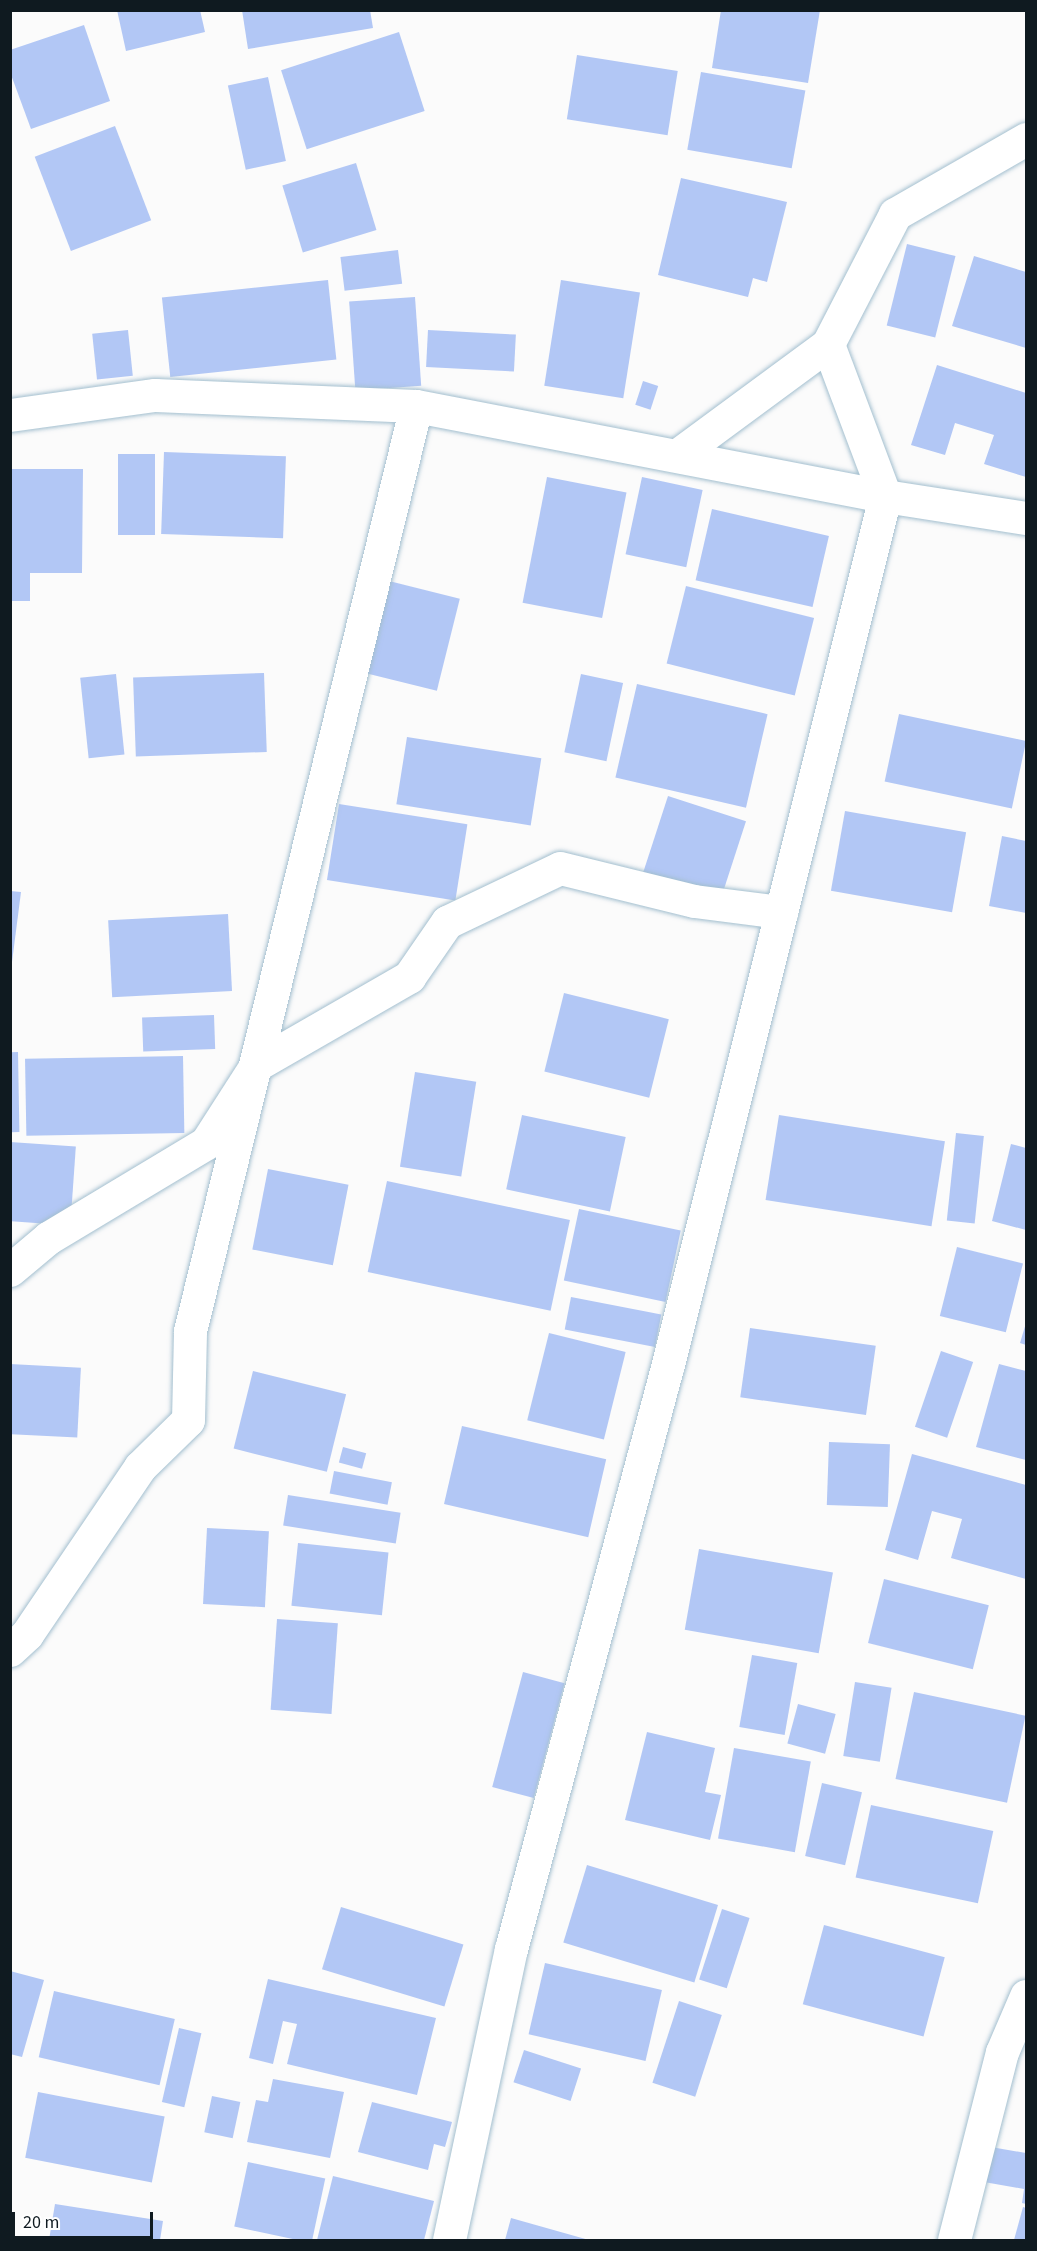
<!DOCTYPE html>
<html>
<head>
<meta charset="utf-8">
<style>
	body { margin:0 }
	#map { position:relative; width:1037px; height:2251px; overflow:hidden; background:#fbfbfb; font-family:"Source Sans 3",sans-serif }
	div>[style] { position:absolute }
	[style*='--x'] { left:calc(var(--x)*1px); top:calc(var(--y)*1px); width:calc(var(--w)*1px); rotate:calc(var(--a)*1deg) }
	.building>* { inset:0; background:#b2c7f5; transform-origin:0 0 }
	.roads { filter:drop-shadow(0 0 2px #a3bfcf) drop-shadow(0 0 2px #a3bfcf) }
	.street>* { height:33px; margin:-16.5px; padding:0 16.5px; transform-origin:16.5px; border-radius:16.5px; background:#fff }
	span { translate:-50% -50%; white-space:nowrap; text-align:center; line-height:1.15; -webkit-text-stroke:4.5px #fff; paint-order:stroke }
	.frame { position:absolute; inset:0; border:12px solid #0f1a20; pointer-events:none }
	.scale { position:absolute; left:12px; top:2212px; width:141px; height:27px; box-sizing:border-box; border:3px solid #0f1a20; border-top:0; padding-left:8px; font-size:18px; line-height:21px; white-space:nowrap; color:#0f1a20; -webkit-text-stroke:4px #fff; paint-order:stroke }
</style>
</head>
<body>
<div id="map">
	<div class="building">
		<i style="clip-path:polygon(117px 10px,200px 10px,205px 32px,126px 51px)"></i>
		<i style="clip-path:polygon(242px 10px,370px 10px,373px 28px,248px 49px)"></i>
		<i style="clip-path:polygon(721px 10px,820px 10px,808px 83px,712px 68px)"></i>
		<i style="clip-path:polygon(84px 25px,110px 101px,31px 129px,10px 72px,10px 50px)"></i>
		<i style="left:399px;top:32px;width:83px;height:124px;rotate:72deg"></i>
		<i style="left:577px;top:55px;width:102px;height:65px;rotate:9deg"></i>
		<i style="left:701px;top:72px;width:106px;height:79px;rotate:10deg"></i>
		<i style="left:268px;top:77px;width:86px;height:41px;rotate:78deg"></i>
		<i style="left:115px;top:126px;width:101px;height:86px;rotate:69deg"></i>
		<i style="left:356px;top:163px;width:70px;height:77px;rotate:73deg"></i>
		<i style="clip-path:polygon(681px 178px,787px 202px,767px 282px,753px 278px,748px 297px,658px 275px)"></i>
		<i style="left:907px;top:244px;width:50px;height:84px;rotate:14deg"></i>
		<i style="left:398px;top:250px;width:34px;height:58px;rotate:83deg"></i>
		<i style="clip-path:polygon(974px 256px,1026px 272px,1026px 348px,952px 326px)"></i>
		<i style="left:328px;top:280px;width:80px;height:167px;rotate:84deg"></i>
		<i style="left:561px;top:280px;width:80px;height:107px;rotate:9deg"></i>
		<i style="left:415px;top:297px;width:89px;height:66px;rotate:86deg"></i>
		<i style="left:128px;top:330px;width:46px;height:36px;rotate:84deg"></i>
		<i style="left:428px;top:330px;width:88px;height:37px;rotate:3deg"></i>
		<i style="clip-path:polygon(937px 365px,1026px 393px,1026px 477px,984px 464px,994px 435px,955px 423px,945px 455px,911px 445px)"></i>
		<i style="left:643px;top:381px;width:16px;height:25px;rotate:18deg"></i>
		<i style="left:164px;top:452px;width:122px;height:82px;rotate:2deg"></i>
		<i style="left:118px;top:454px;width:37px;height:81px"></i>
		<i style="clip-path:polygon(10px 469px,83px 469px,82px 573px,30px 573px,30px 601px,10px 601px)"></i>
		<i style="left:547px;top:477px;width:81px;height:128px;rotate:11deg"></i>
		<i style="left:642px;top:477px;width:62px;height:79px;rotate:12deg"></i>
		<i style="left:712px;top:509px;width:120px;height:73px;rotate:13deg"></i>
		<i style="left:389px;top:581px;width:73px;height:95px;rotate:14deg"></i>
		<i style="left:686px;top:586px;width:132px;height:80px;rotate:14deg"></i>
		<i style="left:264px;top:673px;width:79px;height:131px;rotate:88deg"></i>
		<i style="left:116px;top:674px;width:81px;height:36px;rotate:84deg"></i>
		<i style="left:581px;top:674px;width:43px;height:80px;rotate:12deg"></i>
		<i style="left:637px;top:684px;width:134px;height:96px;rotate:13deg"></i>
		<i style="left:899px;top:714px;width:130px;height:69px;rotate:12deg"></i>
		<i style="left:407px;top:737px;width:136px;height:68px;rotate:9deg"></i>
		<i style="left:668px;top:796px;width:82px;height:83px;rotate:18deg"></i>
		<i style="left:339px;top:804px;width:130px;height:77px;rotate:9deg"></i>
		<i style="left:845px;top:811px;width:123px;height:81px;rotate:10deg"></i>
		<i style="clip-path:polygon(1002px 836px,1026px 841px,1026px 913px,989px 906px)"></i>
		<i style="clip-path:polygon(10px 891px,21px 892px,12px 962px,10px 962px)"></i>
		<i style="left:228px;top:914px;width:77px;height:120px;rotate:87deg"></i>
		<i style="left:564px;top:993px;width:108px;height:81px;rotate:14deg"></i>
		<i style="left:214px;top:1015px;width:34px;height:72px;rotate:88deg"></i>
		<i style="left:18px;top:1052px;width:80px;height:8px;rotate:89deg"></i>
		<i style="left:183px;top:1056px;width:77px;height:158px;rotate:89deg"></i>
		<i style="left:415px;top:1072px;width:62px;height:96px;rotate:9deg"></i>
		<i style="left:522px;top:1115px;width:106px;height:76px;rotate:12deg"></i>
		<i style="left:779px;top:1115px;width:168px;height:86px;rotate:9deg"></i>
		<i style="left:956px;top:1133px;width:28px;height:88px;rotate:6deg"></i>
		<i style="left:10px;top:1142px;width:66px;height:79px;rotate:4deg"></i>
		<i style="clip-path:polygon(1011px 1144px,1026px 1148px,1026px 1230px,992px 1221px)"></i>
		<i style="left:268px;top:1169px;width:82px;height:82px;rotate:11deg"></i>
		<i style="left:387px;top:1181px;width:187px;height:93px;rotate:12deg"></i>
		<i style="left:579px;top:1209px;width:104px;height:73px;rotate:12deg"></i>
		<i style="left:957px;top:1247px;width:68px;height:71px;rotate:14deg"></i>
		<i style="left:571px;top:1297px;width:92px;height:33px;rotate:11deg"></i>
		<i style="clip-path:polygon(1026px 1323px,1026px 1345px,1020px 1343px)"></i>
		<i style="left:750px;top:1328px;width:127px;height:70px;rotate:8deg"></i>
		<i style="left:549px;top:1333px;width:79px;height:90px;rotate:14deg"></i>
		<i style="left:941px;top:1351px;width:34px;height:80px;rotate:19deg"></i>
		<i style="left:10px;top:1364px;width:71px;height:70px;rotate:3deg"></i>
		<i style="clip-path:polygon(999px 1364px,1026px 1371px,1026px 1460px,976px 1447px)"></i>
		<i style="left:253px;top:1371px;width:96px;height:80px;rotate:14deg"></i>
		<i style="left:462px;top:1426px;width:148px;height:80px;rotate:13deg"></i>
		<i style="left:829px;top:1442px;width:61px;height:63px;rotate:2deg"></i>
		<i style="left:343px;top:1447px;width:24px;height:16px;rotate:15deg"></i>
		<i style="clip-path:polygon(912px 1454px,1026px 1485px,1026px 1579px,951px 1558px,962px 1519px,932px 1511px,918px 1560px,885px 1550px)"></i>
		<i style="left:334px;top:1471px;width:59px;height:23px;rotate:11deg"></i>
		<i style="left:288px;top:1495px;width:114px;height:31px;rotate:9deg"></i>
		<i style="left:207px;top:1528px;width:62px;height:76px;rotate:3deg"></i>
		<i style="left:298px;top:1543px;width:91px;height:63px;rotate:6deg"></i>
		<i style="left:699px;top:1549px;width:136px;height:82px;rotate:10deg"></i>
		<i style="left:884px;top:1579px;width:108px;height:66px;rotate:14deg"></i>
		<i style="left:277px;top:1619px;width:61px;height:91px;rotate:4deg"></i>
		<i style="left:752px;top:1655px;width:46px;height:73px;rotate:10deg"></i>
		<i style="left:523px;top:1672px;width:43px;height:119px;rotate:15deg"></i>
		<i style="left:855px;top:1682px;width:37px;height:75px;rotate:9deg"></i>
		<i style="left:914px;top:1692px;width:114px;height:89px;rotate:12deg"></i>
		<i style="left:798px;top:1704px;width:39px;height:41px;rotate:15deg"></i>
		<i style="clip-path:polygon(647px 1732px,715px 1748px,705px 1792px,721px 1795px,710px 1840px,625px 1820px)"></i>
		<i style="left:734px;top:1748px;width:78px;height:92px;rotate:10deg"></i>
		<i style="left:822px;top:1783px;width:41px;height:75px;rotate:13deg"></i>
		<i style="left:871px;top:1805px;width:125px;height:74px;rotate:12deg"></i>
		<i style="left:587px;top:1865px;width:137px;height:81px;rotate:17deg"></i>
		<i style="left:341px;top:1907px;width:128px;height:65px;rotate:17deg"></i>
		<i style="left:722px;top:1909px;width:29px;height:74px;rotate:18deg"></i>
		<i style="left:824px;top:1925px;width:125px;height:82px;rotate:15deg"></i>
		<i style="left:545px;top:1963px;width:120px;height:73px;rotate:13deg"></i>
		<i style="clip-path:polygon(10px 1971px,44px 1980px,22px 2057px,10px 2054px)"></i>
		<i style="clip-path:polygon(268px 1979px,436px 2018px,417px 2095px,287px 2064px,297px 2024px,283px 2021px,273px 2064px,249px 2058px)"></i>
		<i style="left:54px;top:1991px;width:124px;height:68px;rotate:13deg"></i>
		<i style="left:679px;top:2001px;width:45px;height:86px;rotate:18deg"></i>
		<i style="left:179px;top:2028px;width:23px;height:76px;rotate:13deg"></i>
		<i style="left:524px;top:2050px;width:60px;height:34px;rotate:18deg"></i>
		<i style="clip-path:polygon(273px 2079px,344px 2092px,330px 2158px,247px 2142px,256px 2100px,268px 2102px)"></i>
		<i style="left:38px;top:2092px;width:129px;height:67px;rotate:11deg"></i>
		<i style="left:212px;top:2096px;width:29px;height:37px;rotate:12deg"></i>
		<i style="clip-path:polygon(372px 2102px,452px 2122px,445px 2147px,434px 2144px,428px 2170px,358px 2152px)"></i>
		<i style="clip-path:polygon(991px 2147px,1026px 2153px,1026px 2204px,1022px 2203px,1024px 2189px,984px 2182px)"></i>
		<i style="left:248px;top:2162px;width:79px;height:66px;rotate:12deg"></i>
		<i style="clip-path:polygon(333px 2176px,434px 2201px,424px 2240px,317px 2240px)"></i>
		<i style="clip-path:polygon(55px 2204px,163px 2221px,160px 2240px,49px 2240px)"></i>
		<i style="clip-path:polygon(1023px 2207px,1026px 2208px,1026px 2240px,1014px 2240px)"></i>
		<i style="clip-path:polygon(511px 2218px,589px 2240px,505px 2240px)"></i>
	</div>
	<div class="roads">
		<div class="street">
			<i style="--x:10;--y:415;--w:146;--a:-7.9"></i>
			<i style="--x:155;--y:395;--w:261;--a:2.4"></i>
			<i style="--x:416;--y:406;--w:478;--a:10.9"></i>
			<i style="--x:885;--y:496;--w:143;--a:8.9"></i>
			<i style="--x:679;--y:454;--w:185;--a:-36.4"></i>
			<i style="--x:828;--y:344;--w:146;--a:-62.7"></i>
			<i style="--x:895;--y:214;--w:151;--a:-29.8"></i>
			<i style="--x:10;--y:1270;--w:50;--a:-40.1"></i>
			<i style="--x:48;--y:1238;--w:184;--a:-31"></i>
			<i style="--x:206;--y:1143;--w:93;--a:-57.3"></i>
			<i style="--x:256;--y:1065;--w:177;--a:-29.9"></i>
			<i style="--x:409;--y:977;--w:67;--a:-55.4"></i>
			<i style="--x:447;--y:922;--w:125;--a:-25.5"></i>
			<i style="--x:560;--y:868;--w:138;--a:13.8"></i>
			<i style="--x:694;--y:901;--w:88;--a:7.2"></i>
			<i style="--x:10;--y:1650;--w:23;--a:-43"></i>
			<i style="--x:27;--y:1634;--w:202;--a:-55.9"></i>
			<i style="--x:140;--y:1467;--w:67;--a:-44.4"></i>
			<i style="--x:188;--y:1420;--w:89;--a:-88.7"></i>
			<i style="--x:190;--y:1331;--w:952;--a:-76.27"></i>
			<i style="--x:449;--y:2240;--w:298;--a:-78"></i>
			<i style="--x:511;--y:1949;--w:606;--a:-74.98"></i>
			<i style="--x:668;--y:1364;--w:895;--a:-75.96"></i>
			<i style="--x:885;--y:496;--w:162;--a:-110.6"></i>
			<i style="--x:954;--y:2240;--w:194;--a:-75.7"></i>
			<i style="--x:1002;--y:2052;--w:61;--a:-66.8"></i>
		</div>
	</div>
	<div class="frame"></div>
	<div class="scale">20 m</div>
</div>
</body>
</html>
